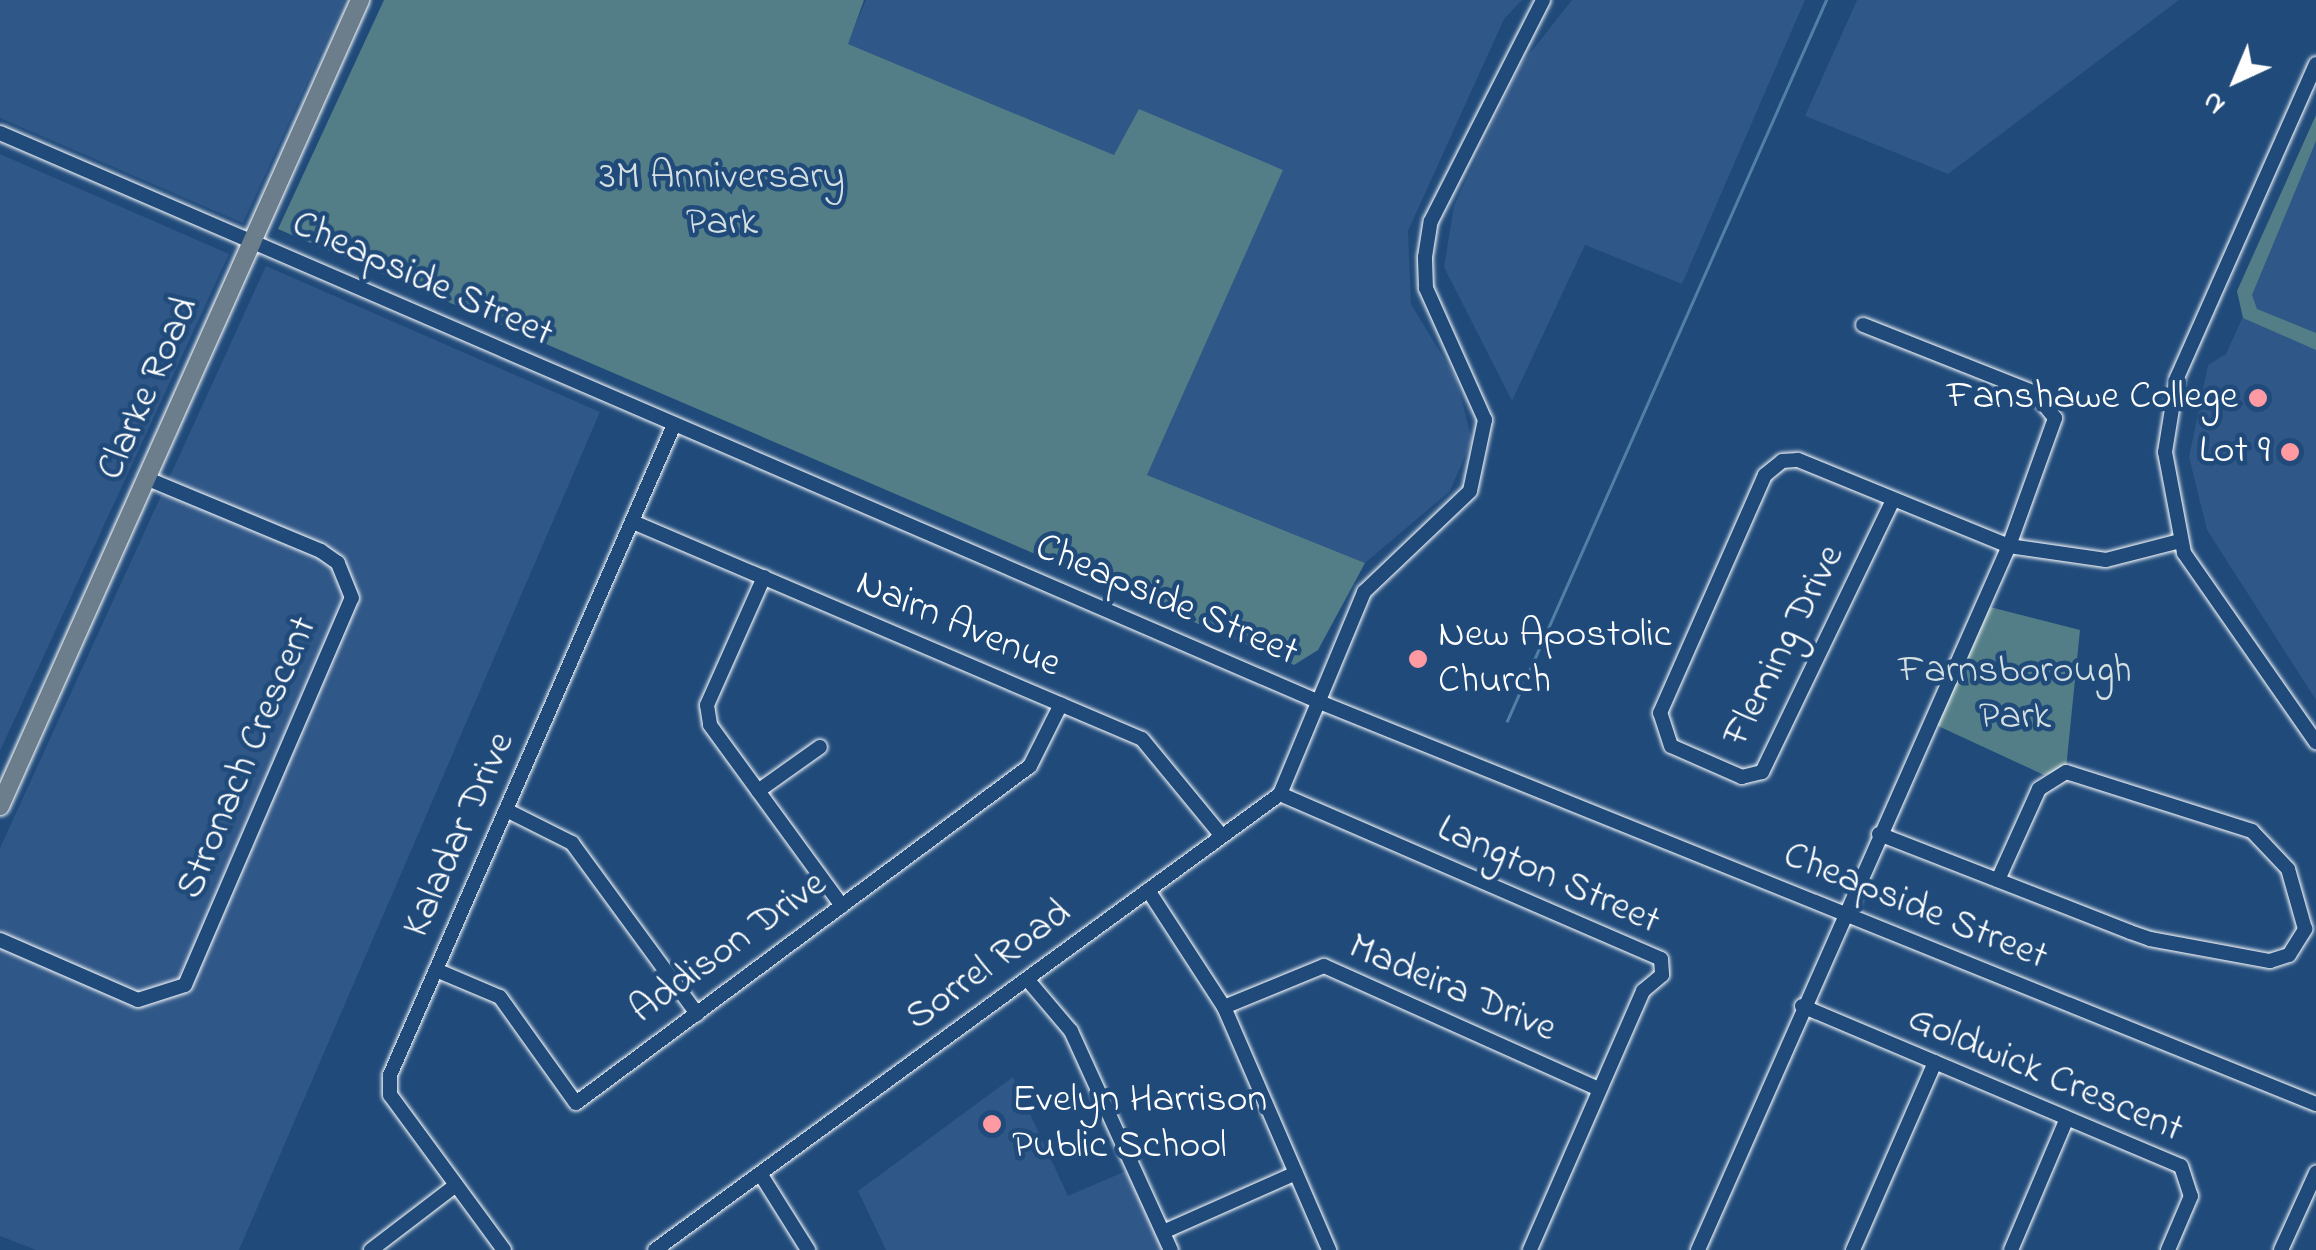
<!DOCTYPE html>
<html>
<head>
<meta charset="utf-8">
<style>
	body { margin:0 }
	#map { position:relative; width:2316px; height:1250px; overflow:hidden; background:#1f4a7a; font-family:"Indie Flower",sans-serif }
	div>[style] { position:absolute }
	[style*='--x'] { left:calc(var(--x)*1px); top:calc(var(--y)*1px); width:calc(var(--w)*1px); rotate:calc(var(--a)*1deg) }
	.built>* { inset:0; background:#2f5787 }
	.green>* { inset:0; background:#537e87 }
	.stream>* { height:2.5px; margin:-1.25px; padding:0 1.25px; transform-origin:1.25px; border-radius:1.25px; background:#5180a7 }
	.roads { filter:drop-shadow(0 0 2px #fff) drop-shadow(0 0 2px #fff) }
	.minor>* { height:14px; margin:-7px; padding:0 7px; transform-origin:7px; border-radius:7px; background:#1f4a7a }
	.major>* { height:18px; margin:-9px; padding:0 9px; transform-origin:9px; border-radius:9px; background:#6c7d8c }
	.dots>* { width:28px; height:28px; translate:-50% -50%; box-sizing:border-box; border:5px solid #1f4a7a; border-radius:50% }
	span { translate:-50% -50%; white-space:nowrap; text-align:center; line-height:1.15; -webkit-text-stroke:9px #1f4a7a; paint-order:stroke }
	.park-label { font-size:40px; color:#d4dfe1 }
	.street-label { font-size:40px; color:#fff }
	.poi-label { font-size:40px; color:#fff }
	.right { translate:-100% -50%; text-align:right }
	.left { translate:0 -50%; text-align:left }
	.north { position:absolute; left:2186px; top:30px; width:100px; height:100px; -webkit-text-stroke:8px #1f4a7a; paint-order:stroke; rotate:224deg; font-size:28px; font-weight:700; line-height:40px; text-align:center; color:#fff }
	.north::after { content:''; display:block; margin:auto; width:35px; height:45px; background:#fff; clip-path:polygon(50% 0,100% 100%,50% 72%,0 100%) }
</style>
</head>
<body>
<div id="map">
	<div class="built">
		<i style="clip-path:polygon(0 0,345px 0,243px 223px,0 118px)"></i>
		<i style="clip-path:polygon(866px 0,1522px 0,1504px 19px,1408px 231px,1411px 304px,1456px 378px,1472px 440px,1450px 491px,1365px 563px,1147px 475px,1283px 170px,1114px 155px,847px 44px)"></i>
		<i style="clip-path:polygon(1572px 0,1805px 0,1682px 284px,1585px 245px,1512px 401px,1444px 267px,1454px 206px,1519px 67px)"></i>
		<i style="clip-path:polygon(1857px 0,2179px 0,1948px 174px,1805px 116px)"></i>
		<i style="clip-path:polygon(2316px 130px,2316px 700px,2207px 530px,2189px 457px,2208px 365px,2226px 354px,2245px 312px,2242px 295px)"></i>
		<i style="clip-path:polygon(0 154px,229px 254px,0 751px)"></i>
		<i style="clip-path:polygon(266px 266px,600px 412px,239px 1250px,36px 1250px,0 1236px,0 848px)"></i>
		<i style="clip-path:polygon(1013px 1077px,1068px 1196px,1128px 1170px,1165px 1250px,886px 1250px,858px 1191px)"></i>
	</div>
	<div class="green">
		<i style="clip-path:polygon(384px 0,864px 0,848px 44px,1114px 155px,1139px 109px,1283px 170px,1147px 475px,1365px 563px,1318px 650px,1294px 665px,278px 229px)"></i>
		<i style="clip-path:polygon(2316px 115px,2316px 141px,2252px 295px,2257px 309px,2316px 333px,2316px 350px,2243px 318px,2237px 291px)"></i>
		<i style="clip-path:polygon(1990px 607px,2080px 630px,2066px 769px,2044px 775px,1936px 725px)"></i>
	</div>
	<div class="stream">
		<i style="--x:1507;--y:721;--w:788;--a:-66.13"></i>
	</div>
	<div class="roads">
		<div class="minor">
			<i style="--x:2316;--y:64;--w:343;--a:113.9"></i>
			<i style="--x:2177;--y:378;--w:75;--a:99.2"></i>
			<i style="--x:2165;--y:452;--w:103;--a:79.3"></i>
			<i style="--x:2184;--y:553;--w:231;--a:55.1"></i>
			<i style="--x:0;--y:133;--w:1434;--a:23.33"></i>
			<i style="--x:1317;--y:701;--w:1077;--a:21.97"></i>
			<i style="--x:1893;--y:500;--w:302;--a:115.7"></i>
			<i style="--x:1762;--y:772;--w:21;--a:166"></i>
			<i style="--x:1742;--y:777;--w:77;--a:-156.4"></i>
			<i style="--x:1671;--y:746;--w:35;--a:-108"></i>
			<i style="--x:1660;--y:713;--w:260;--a:-66.2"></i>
			<i style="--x:1765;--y:475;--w:22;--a:-39"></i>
			<i style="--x:1782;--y:461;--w:16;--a:-4"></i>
			<i style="--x:1798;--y:460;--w:228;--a:22.2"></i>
			<i style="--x:2009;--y:546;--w:98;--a:8.2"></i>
			<i style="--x:2106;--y:560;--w:76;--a:-14.4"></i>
			<i style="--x:633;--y:522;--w:553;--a:23.09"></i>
			<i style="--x:1142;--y:739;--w:124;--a:50.5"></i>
			<i style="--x:764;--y:577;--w:140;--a:114"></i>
			<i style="--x:707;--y:705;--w:20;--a:81"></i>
			<i style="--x:710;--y:725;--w:224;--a:53.9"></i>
			<i style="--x:758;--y:791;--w:76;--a:-35.4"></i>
			<i style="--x:1280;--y:794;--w:415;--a:23.4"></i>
			<i style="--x:1661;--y:959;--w:16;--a:86"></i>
			<i style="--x:1662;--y:975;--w:25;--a:140"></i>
			<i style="--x:1643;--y:991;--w:283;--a:113.6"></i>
			<i style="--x:506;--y:810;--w:74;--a:26.6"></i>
			<i style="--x:572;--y:843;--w:212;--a:53.8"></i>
			<i style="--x:1879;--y:834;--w:269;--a:21.3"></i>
			<i style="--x:2130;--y:932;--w:21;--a:19"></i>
			<i style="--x:2150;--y:939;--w:122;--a:10.4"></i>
			<i style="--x:2270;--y:961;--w:20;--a:-18"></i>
			<i style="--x:2289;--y:955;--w:31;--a:-58"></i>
			<i style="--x:2305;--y:929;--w:62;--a:-105.8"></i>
			<i style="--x:2288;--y:869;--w:52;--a:-133.5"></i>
			<i style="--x:2252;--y:831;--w:195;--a:-162.4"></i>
			<i style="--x:2066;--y:772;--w:32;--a:148"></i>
			<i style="--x:2039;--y:789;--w:100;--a:114.3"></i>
			<i style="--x:1148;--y:890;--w:140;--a:57"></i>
			<i style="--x:1224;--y:1007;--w:265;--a:66.6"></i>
			<i style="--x:0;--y:940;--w:150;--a:23.5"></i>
			<i style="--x:138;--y:1000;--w:49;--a:-17.7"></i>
			<i style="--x:185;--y:985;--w:421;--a:-66.7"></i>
			<i style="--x:352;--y:598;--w:38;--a:-112"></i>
			<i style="--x:338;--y:563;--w:21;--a:-145"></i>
			<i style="--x:321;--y:551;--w:187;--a:-157.4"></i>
			<i style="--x:436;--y:970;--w:69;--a:22.9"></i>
			<i style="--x:500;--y:997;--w:130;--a:54.4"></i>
			<i style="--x:576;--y:1103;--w:565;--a:-36.59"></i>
			<i style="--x:1030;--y:766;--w:69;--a:-63.4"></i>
			<i style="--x:1027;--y:979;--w:68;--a:49.8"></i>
			<i style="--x:1071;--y:1031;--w:241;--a:65.5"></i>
			<i style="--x:1802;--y:1006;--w:411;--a:22.9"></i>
			<i style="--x:2181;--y:1166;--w:32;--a:72"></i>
			<i style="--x:2191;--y:1196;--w:59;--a:113.1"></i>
			<i style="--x:1224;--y:1007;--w:108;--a:-22.3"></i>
			<i style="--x:1324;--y:966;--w:301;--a:24.1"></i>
			<i style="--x:761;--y:1175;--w:89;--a:57.9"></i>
			<i style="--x:1163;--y:1232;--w:145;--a:-23.9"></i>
			<i style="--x:371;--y:1250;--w:107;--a:-37.4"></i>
			<i style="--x:504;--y:1250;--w:192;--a:-126.3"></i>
			<i style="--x:390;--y:1095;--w:20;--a:-90"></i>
			<i style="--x:390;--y:1075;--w:709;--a:-66.4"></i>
			<i style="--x:655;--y:1250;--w:774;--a:-36.11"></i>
			<i style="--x:1280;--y:794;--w:219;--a:-67.4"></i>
			<i style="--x:1364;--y:592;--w:146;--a:-43.6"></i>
			<i style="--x:1470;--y:491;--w:73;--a:-78.1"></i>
			<i style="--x:1485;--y:420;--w:145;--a:-114.1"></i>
			<i style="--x:1426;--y:288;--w:31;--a:-92"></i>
			<i style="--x:1425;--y:257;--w:36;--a:-81"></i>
			<i style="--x:1431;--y:221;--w:248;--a:-63.1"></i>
			<i style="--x:1698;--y:1250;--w:770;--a:-66.17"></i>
			<i style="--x:2009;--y:546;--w:136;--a:-70.2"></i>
			<i style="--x:2055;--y:418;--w:32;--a:-129"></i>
			<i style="--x:2035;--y:393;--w:185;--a:-158.4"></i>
			<i style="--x:1853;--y:1250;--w:205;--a:-66.4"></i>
			<i style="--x:2011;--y:1250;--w:143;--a:-67"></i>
			<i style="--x:2281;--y:1250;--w:85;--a:-65.6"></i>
		</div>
		<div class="major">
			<i style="--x:0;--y:806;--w:883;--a:-65.93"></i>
		</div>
	</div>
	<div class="dots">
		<i style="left:2258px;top:398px;background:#ff9aa2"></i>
		<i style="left:2290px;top:452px;background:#ff9aa2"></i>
		<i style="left:1418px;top:659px;background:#ff9aa2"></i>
		<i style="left:992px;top:1124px;background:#ff9aa2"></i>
	</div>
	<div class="park-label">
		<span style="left:722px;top:201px">3M Anniversary<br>Park</span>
		<span style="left:2015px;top:695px">Farnsborough<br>Park</span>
	</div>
	<div class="street-label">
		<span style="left:422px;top:280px;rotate:24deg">Cheapside Street</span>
		<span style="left:149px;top:389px;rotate:-66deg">Clarke Road</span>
		<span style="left:1166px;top:601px;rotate:23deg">Cheapside Street</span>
		<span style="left:958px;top:625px;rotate:23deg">Nairn Avenue</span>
		<span style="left:1785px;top:646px;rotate:-63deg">Fleming Drive</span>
		<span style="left:248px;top:758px;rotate:-67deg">Stronach Crescent</span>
		<span style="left:460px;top:835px;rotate:-66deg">Kaladar Drive</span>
		<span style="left:1548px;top:876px;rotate:24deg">Langton Street</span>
		<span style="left:1915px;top:907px;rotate:22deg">Cheapside Street</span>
		<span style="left:729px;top:948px;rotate:-36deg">Addison Drive</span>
		<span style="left:989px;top:966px;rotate:-36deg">Sorrel Road</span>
		<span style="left:1452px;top:989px;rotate:23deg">Madeira Drive</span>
		<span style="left:2045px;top:1075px;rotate:23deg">Goldwick Crescent</span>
	</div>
	<div class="poi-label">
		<span class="right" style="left:2238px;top:398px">Fanshawe College</span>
		<span class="right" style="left:2270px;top:452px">Lot 9</span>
		<span class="left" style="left:1438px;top:659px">New Apostolic<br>Church</span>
		<span class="left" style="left:1012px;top:1124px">Evelyn Harrison<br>Public School</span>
	</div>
	<div class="north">N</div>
</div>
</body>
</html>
